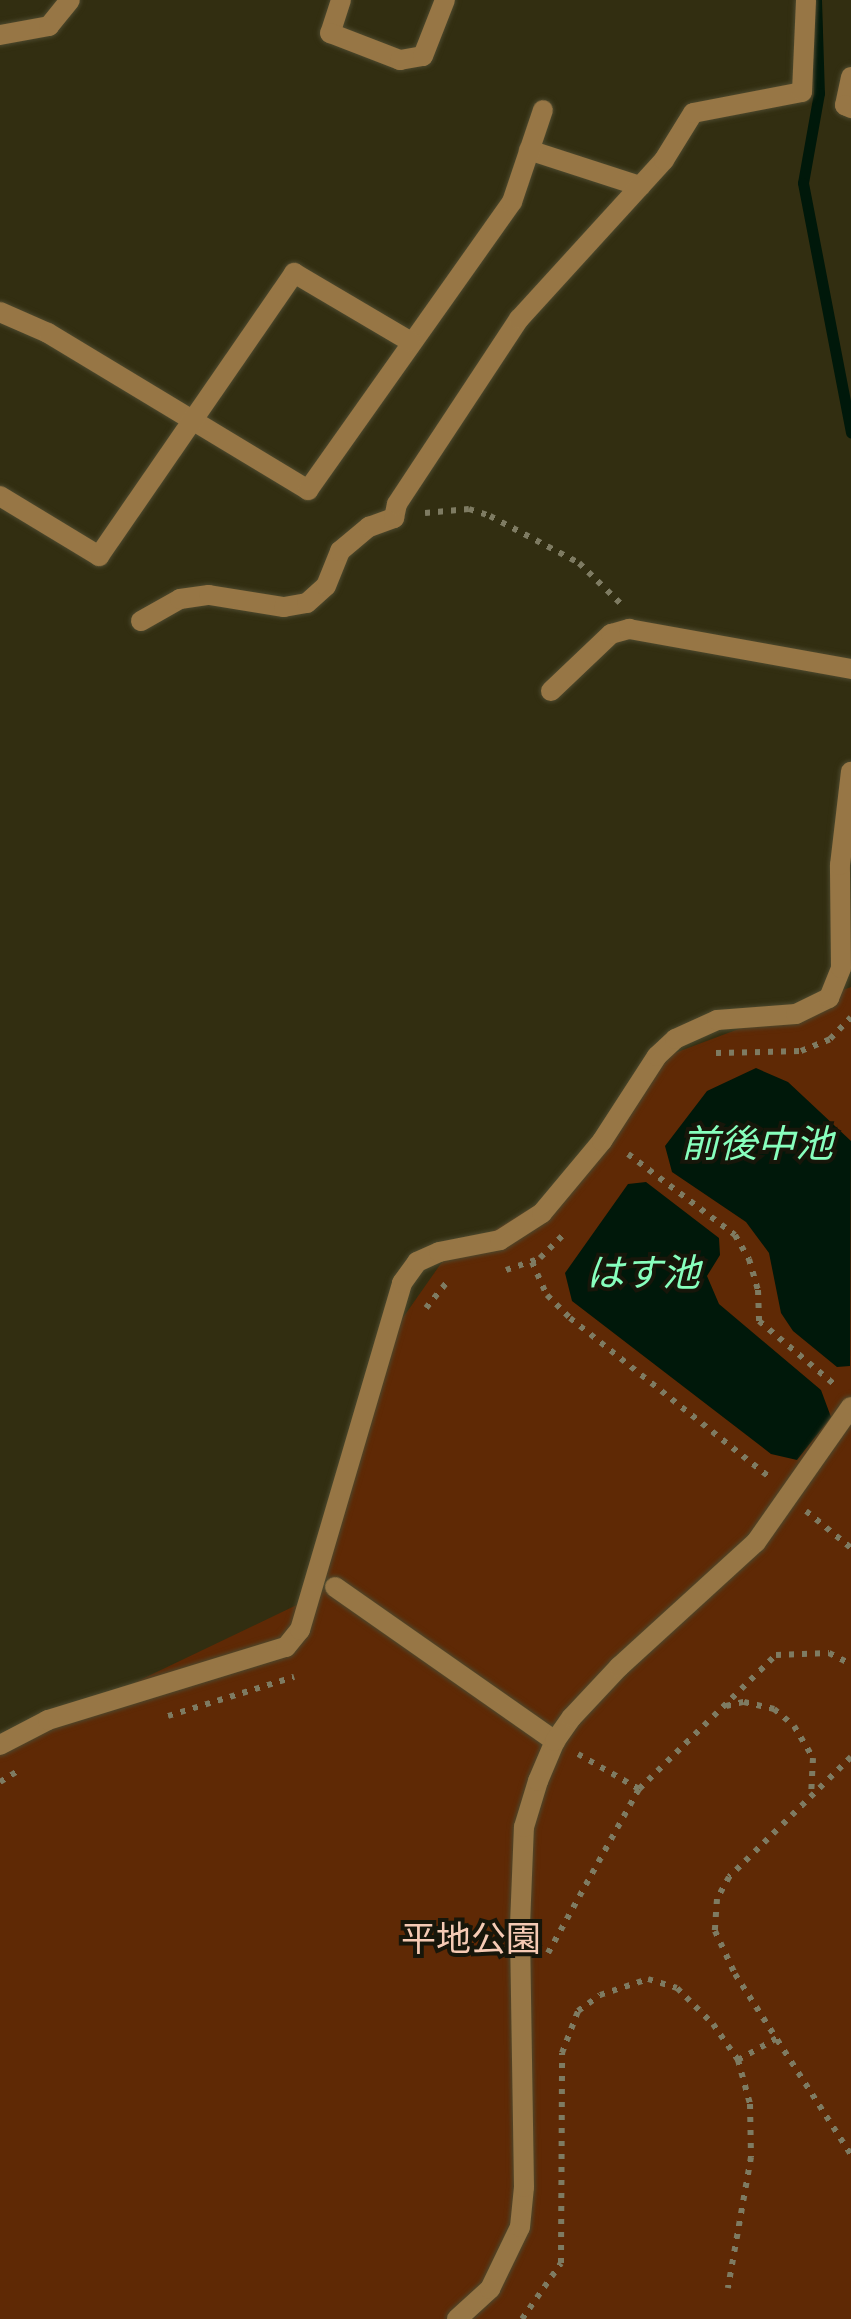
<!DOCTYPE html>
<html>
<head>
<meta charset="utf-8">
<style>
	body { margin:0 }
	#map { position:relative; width:851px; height:2319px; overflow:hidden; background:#322e11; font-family:"Sofia Sans Condensed","Noto Sans JP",sans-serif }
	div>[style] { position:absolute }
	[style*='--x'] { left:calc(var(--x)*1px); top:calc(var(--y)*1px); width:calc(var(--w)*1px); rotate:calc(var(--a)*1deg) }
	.green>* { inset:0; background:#5f2905 }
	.water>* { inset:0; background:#00180a }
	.stream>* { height:11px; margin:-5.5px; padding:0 5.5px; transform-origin:5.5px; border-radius:5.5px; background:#00180a }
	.path>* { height:6px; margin-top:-3px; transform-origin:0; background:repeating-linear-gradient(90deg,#7e7b62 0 5px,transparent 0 13px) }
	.roads { filter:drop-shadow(0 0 2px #4d492e) drop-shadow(0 0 2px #4d492e) }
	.lane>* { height:20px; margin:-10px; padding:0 10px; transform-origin:10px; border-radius:10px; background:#977645 }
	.street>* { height:20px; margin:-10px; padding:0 10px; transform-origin:10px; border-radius:10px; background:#977645 }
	span { translate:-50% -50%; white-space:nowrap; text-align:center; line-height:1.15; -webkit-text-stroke:8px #17160a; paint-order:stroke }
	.park-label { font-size:35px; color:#f5cab4 }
	.water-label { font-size:38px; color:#87ffbd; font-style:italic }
</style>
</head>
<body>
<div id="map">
	<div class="green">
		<i style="clip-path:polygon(851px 987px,851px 2319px,0 2319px,0 1747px,307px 1600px,388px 1339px,442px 1262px,537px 1204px,664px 1057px)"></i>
	</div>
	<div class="water">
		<i style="clip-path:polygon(756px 1068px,788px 1082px,851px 1141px,850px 1366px,837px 1367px,793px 1331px,781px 1313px,769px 1253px,746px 1222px,672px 1172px,665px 1146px,707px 1091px)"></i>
		<i style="clip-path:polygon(646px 1182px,719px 1238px,720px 1255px,707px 1276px,719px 1304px,821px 1390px,831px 1417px,797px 1460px,771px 1454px,572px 1301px,565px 1273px,628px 1184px)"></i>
	</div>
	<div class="stream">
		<i style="--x:816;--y:0;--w:93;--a:88.2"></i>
		<i style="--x:819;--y:93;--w:91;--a:100.1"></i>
		<i style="--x:803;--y:183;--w:254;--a:79.1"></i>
	</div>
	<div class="path">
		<i style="--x:425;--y:513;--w:44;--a:-5.2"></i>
		<i style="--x:469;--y:509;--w:22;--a:18"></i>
		<i style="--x:490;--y:516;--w:101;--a:27.8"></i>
		<i style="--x:579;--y:563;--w:60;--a:44.3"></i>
		<i style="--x:716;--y:1053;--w:85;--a:-1.3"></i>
		<i style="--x:801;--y:1051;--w:31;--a:-22"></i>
		<i style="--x:830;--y:1039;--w:30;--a:-46"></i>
		<i style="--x:628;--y:1154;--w:134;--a:37.1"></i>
		<i style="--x:735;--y:1235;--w:28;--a:60"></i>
		<i style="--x:749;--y:1259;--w:32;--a:74"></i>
		<i style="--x:758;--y:1290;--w:31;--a:88"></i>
		<i style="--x:759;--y:1321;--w:99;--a:40.1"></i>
		<i style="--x:532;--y:1262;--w:36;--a:66"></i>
		<i style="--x:547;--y:1295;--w:33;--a:45"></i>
		<i style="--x:570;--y:1318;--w:255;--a:38.6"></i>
		<i style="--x:506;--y:1270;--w:36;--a:-19"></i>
		<i style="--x:540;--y:1258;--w:37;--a:-45"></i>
		<i style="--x:426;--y:1308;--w:32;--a:-51"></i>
		<i style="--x:806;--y:1511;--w:58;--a:39.4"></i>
		<i style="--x:726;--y:1706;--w:18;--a:-13"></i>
		<i style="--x:744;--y:1702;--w:31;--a:13"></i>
		<i style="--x:774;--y:1709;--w:26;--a:40"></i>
		<i style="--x:794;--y:1726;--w:37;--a:59"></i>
		<i style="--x:813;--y:1758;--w:39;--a:93"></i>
		<i style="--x:168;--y:1716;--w:132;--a:-17.2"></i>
		<i style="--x:578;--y:1754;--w:70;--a:29.8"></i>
		<i style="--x:851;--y:1757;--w:171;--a:135.5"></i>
		<i style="--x:729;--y:1877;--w:25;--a:119"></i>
		<i style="--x:717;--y:1899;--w:32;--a:94"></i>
		<i style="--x:715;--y:1931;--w:47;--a:65.1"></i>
		<i style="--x:735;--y:1974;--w:215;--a:57.3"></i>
		<i style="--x:0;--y:1782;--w:19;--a:-32"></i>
		<i style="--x:548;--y:1953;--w:188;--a:-61"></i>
		<i style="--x:639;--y:1789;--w:192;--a:-44.4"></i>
		<i style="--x:776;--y:1655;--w:53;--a:-2.2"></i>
		<i style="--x:829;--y:1653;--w:25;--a:27"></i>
		<i style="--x:738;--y:2060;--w:45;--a:-29.4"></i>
		<i style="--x:522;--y:2319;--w:68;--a:-55.1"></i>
		<i style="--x:561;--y:2263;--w:210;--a:-89.7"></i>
		<i style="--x:562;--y:2053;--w:45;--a:-69.1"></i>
		<i style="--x:578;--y:2011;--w:27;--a:-36"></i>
		<i style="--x:600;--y:1995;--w:51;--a:-18.4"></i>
		<i style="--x:648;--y:1979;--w:30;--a:17"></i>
		<i style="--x:677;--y:1988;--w:51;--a:45"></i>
		<i style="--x:713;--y:2024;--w:44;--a:55.2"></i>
		<i style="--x:738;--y:2060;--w:46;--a:74.7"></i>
		<i style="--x:750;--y:2104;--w:53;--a:88.9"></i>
		<i style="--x:751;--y:2157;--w:133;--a:100"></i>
	</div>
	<div class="roads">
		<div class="lane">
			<i style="--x:335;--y:1587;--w:269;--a:35"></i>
			<i style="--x:457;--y:2319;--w:45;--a:-42.3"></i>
			<i style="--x:490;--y:2289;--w:69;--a:-64.2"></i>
			<i style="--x:520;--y:2227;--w:40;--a:-84.3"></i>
			<i style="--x:524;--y:2187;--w:262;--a:-90.9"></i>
			<i style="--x:520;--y:1925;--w:98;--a:-87.7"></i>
			<i style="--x:524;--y:1827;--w:48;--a:-73.1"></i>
			<i style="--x:538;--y:1781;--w:43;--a:-67"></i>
			<i style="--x:555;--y:1741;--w:29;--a:-55"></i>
			<i style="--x:572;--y:1717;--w:69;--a:-46.8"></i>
			<i style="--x:619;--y:1667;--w:185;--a:-42.4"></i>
			<i style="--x:756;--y:1542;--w:165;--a:-54.9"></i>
		</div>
		<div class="street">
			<i style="--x:341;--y:0;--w:35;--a:108"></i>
			<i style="--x:330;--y:33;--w:75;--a:21.1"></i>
			<i style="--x:400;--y:60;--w:23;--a:-10"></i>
			<i style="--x:423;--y:56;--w:60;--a:-68.6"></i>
			<i style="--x:0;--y:35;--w:50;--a:-10.4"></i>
			<i style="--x:49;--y:26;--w:33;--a:-51"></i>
			<i style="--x:851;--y:77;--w:29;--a:102"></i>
			<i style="--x:845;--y:105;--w:7;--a:27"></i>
			<i style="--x:529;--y:150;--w:117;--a:18"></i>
			<i style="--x:0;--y:312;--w:52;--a:23.6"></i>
			<i style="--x:48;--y:333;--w:304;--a:31.1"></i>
			<i style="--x:308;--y:490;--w:353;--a:-54.7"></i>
			<i style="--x:512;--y:202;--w:97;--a:-71.4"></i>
			<i style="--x:0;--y:496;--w:116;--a:31.2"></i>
			<i style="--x:99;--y:556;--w:344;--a:-55.4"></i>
			<i style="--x:294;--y:273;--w:136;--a:30.5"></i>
			<i style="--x:141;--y:621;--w:45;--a:-29.4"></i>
			<i style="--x:180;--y:599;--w:29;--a:-8"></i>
			<i style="--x:209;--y:595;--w:76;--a:9.1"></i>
			<i style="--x:284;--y:607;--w:23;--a:-10"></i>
			<i style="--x:307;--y:603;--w:25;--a:-42"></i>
			<i style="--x:326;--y:586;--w:38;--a:-68"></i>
			<i style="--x:340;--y:551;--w:38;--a:-40"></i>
			<i style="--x:369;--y:527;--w:27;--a:-20"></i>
			<i style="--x:394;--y:518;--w:14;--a:-78"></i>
			<i style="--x:397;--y:504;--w:222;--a:-56.6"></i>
			<i style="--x:519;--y:319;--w:215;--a:-47.6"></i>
			<i style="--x:664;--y:160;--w:55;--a:-58.3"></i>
			<i style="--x:693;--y:113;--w:111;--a:-10.9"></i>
			<i style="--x:802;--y:92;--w:92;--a:-87.5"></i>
			<i style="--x:551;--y:691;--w:83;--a:-43.5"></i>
			<i style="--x:611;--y:634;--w:19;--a:-16"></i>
			<i style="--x:629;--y:629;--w:226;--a:10.2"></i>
			<i style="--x:0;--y:1745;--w:54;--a:-27.5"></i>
			<i style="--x:48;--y:1720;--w:249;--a:-17.1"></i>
			<i style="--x:286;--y:1647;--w:22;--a:-51"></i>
			<i style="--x:300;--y:1630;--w:362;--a:-73.6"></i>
			<i style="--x:402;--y:1283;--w:26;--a:-54"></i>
			<i style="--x:417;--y:1262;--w:24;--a:-24"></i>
			<i style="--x:439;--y:1252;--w:62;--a:-11.1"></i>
			<i style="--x:500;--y:1240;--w:50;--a:-32.7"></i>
			<i style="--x:542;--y:1213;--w:94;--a:-50.2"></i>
			<i style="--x:602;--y:1141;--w:101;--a:-57.1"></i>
			<i style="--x:657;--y:1056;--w:25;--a:-43"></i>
			<i style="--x:675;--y:1039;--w:46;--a:-24.3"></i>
			<i style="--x:717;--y:1020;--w:79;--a:-4.3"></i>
			<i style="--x:796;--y:1014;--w:37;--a:-26"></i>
			<i style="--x:829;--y:998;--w:32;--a:-68"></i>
			<i style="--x:841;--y:968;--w:103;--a:-90.6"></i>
			<i style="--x:840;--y:865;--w:94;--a:-83.3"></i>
		</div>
	</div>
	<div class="park-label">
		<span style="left:471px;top:1941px">平地公園</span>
	</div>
	<div class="water-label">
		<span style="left:757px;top:1146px">前後中池</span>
		<span style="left:643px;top:1275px">はす池</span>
	</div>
</div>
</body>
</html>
